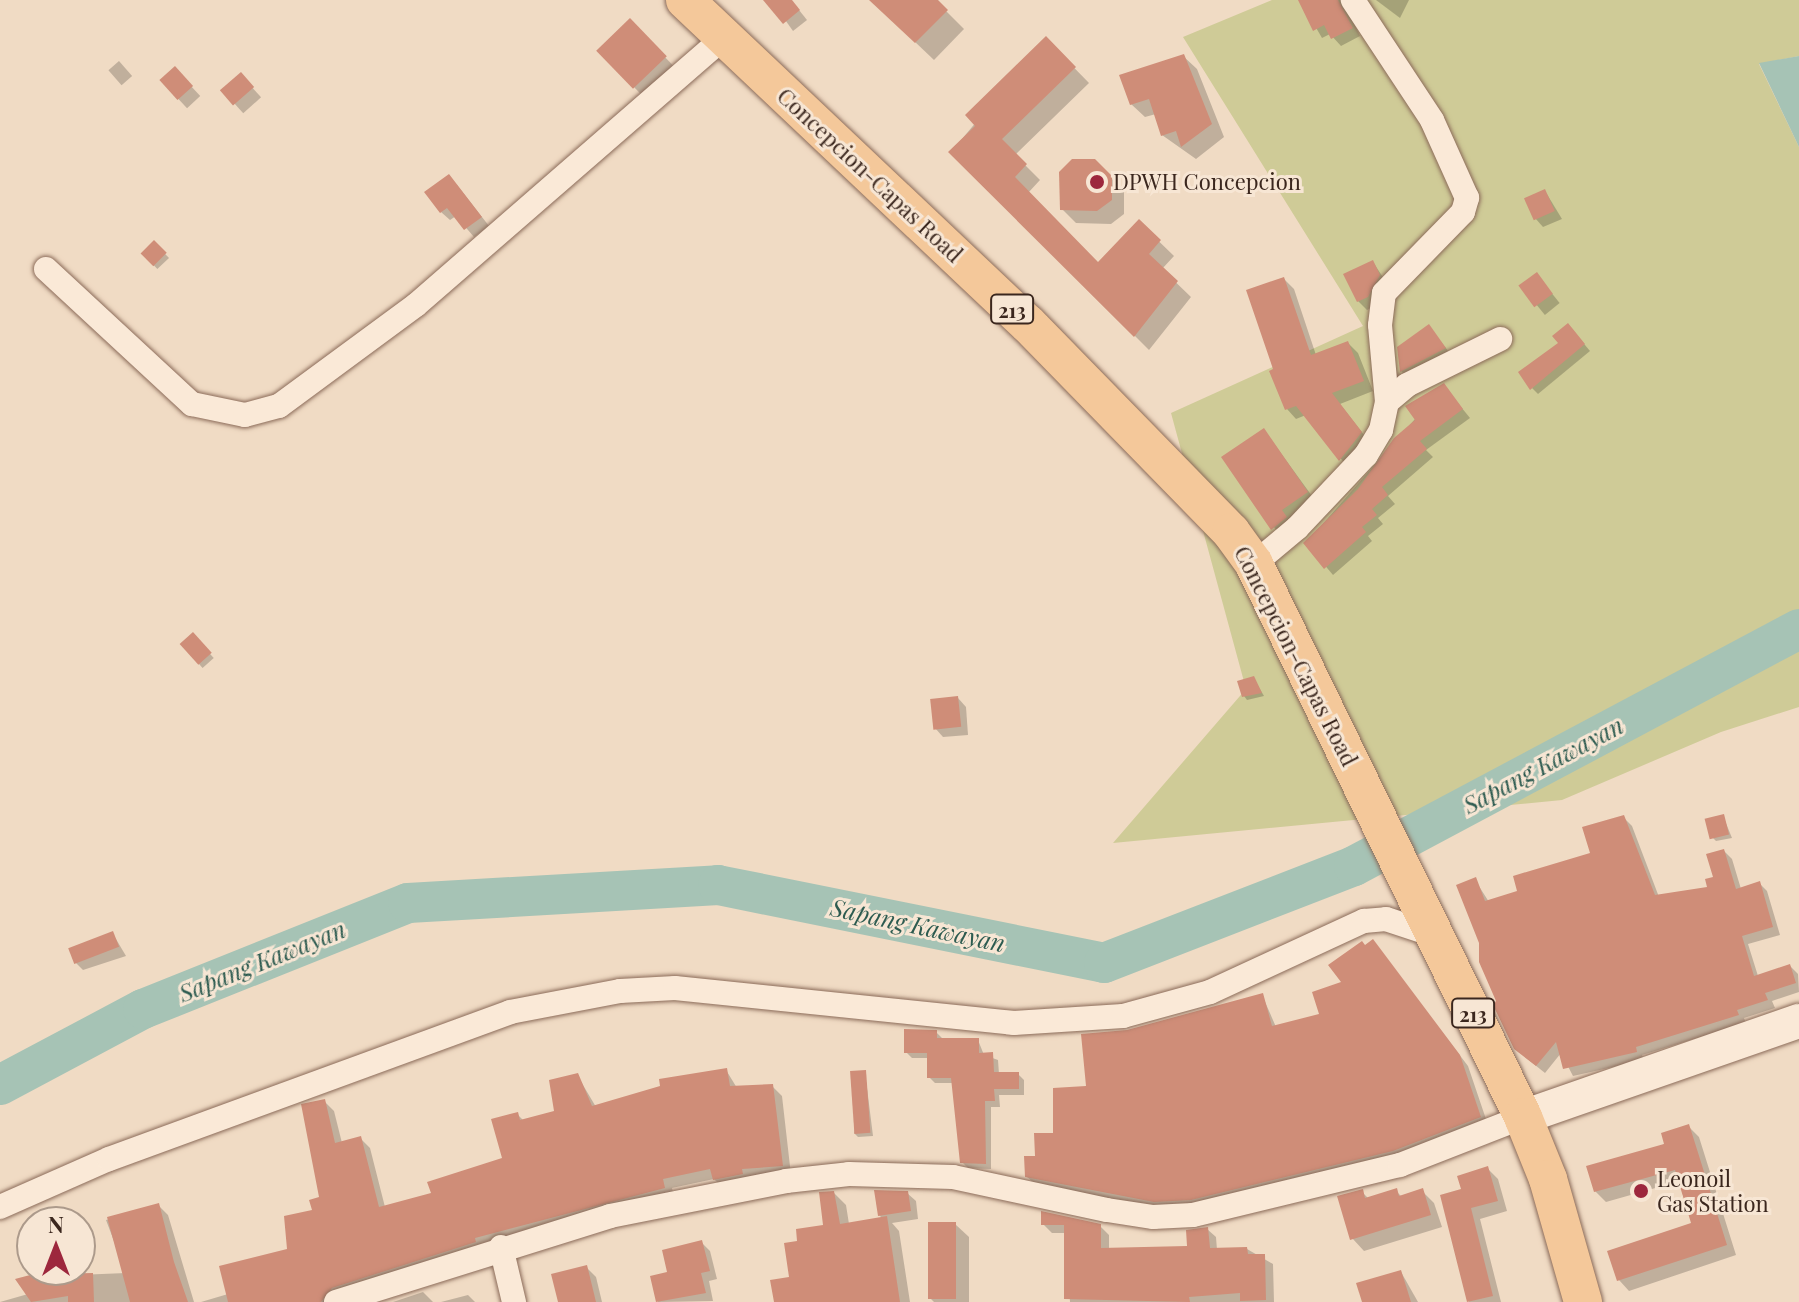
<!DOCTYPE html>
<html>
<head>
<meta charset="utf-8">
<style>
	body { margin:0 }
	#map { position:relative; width:1799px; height:1302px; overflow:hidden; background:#f0dbc4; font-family:"Playfair Display",serif }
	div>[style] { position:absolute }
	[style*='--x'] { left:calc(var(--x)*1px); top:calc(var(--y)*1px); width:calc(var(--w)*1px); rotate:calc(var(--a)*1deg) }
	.green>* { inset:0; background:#cfcb97 }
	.water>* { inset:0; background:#a6c3b5 }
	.shadow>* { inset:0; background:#0003; transform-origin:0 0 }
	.river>* { height:40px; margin:-20px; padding:0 20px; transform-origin:20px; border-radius:20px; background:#a6c3b5 }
	.building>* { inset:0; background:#cf8d78; transform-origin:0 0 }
	.roads { filter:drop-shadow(0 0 2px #8b6b59) drop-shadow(0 0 2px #8b6b59) }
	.street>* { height:24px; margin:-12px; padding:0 12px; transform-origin:12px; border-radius:12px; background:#fae9d7 }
	.secondary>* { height:34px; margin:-17px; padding:0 17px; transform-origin:17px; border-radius:17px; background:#fae9d7 }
	.primary>* { height:38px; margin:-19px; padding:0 19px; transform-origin:19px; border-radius:19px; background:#f4c89a }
	.dots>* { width:22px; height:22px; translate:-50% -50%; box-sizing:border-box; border:4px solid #f7e6d4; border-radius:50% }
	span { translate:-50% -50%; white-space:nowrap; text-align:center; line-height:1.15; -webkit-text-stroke:6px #f7e6d4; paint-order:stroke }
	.shield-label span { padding:2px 6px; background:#f7e6d4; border:2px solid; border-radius:6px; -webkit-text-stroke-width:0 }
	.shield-label { font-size:20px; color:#3b271e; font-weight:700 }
	.street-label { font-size:22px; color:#3b271e }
	.poi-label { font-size:22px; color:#3b271e }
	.left { translate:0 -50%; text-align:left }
	.water-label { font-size:24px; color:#2d5b50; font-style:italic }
	.north { position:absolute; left:16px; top:1206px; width:80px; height:80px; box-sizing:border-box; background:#f7e6d4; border:2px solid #ac9a8b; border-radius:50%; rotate:0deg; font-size:22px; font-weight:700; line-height:32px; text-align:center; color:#3b271e }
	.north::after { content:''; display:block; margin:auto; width:28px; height:36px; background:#9d273d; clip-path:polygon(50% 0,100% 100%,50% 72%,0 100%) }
</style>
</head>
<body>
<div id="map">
	<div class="green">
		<i style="clip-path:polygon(1272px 0,1799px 0,1799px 56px,1759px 64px,1799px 147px,1799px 707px,1721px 732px,1562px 800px,1113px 843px,1246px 689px,1171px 413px,1363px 326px,1183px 37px)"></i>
	</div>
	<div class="water">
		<i style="clip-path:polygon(1799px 56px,1799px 147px,1759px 63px)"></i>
	</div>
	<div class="shadow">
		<i style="clip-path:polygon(771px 0,791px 0,807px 20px,793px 31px)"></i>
		<i style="clip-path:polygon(871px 0,935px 0,964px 29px,934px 60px)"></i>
		<i style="clip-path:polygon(1300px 0,1343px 0,1360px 36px,1341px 46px,1330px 34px,1322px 38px)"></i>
		<i style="clip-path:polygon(1376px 0,1409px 0,1400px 18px)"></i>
		<i style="left:630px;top:21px;width:70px;height:43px;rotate:46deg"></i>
		<i style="clip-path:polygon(1046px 39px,1089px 83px,1015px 155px,1040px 180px,1028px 193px,1098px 264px,1139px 222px,1174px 256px,1162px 269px,1191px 297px,1149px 350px,951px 152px)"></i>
		<i style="clip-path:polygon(1183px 56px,1197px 69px,1224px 137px,1196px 159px,1162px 135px,1156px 114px,1145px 117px,1131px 104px)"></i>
		<i style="left:119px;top:61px;width:20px;height:14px;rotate:49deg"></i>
		<i style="left:175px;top:69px;width:37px;height:18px;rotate:47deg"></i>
		<i style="left:241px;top:75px;width:30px;height:24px;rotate:48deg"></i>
		<i style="clip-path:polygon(1094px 161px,1124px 191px,1124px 214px,1111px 224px,1076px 223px,1062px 209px)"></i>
		<i style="clip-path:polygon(457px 185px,489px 226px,474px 237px,456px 216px,450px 220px,441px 212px)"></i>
		<i style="clip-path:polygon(1545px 191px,1562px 219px,1543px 227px,1535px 218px)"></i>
		<i style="left:154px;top:242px;width:22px;height:16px;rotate:47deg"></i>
		<i style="clip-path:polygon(1373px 262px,1388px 285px,1377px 305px,1367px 310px,1358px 301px)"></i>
		<i style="left:1537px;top:275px;width:36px;height:19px;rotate:51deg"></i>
		<i style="clip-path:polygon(1284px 279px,1294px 289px,1316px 355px,1348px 343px,1358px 353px,1373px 391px,1340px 404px,1371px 444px,1350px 470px,1306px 415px,1296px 419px,1287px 409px)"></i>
		<i style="clip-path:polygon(1429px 327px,1453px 357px,1409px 379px,1401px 371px)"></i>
		<i style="clip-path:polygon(1574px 332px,1590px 351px,1538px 394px,1532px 388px)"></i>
		<i style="clip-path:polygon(1444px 386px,1470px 418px,1426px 450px,1433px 457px,1388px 496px,1395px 504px,1378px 518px,1383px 524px,1368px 536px,1372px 541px,1333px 575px,1306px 543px)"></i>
		<i style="left:1264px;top:430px;width:94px;height:49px;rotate:54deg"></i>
		<i style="left:193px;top:635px;width:31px;height:15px;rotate:48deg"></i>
		<i style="clip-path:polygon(1254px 679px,1264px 696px,1247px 700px,1244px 696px)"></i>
		<i style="clip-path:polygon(958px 698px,966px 707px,968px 735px,943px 737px,935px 728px)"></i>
		<i style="clip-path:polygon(1723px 816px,1732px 838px,1716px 841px,1713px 838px)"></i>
		<i style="clip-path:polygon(1624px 818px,1632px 826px,1659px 897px,1710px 888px,1724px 851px,1732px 859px,1741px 889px,1759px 883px,1767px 891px,1780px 935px,1748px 944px,1758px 976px,1790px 966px,1798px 974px,1799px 992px,1772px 1001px,1775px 1008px,1744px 1018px,1746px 1023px,1642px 1055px,1644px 1060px,1573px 1076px,1561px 1053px,1545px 1073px,1525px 1057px,1498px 1002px,1475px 880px,1489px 902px,1520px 893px,1592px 855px)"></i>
		<i style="clip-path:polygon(113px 934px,126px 956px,83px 970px,75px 962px)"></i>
		<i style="clip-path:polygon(1365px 947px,1380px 950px,1468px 1066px,1488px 1125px,1408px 1156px,1200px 1207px,1163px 1209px,1035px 1184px,1026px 1176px,1127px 1032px,1262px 995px,1276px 1027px,1321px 1015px)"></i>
		<i style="clip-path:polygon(936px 1032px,942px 1038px,978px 1040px,984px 1055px,998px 1060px,999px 1074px,1018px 1074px,1024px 1080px,1024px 1095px,999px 1095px,1000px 1107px,991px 1107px,991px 1169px,968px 1168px,962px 1162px,954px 1083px,935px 1083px,929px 1077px,929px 1058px,912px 1058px,906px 1052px)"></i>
		<i style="clip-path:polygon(726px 1070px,737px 1088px,772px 1086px,782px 1096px,791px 1175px,724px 1189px,714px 1179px,672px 1188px,674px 1197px,337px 1302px,201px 1302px,228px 1294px,290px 1250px,314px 1211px,321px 1199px,324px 1101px,334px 1111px,342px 1143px,360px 1138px,370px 1148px,385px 1207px,433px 1195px,504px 1160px,517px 1114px,524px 1121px,556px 1113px,577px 1075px,596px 1107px)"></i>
		<i style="clip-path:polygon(865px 1072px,873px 1136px,858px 1137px,854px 1133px)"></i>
		<i style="clip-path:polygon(1689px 1127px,1699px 1137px,1736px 1255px,1629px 1291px,1619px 1280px,1694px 1225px,1680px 1181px,1606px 1202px,1595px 1191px)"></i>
		<i style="clip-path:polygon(1488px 1169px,1498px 1179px,1507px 1211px,1480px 1219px,1501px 1302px,1469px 1302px,1442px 1197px,1463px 1190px)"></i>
		<i style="clip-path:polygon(1396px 1191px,1402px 1197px,1422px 1191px,1434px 1203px,1442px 1227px,1364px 1251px,1352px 1238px,1362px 1192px,1369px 1199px)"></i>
		<i style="clip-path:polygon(834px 1193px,846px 1205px,849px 1224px,883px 1219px,879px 1215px,907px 1193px,916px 1201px,918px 1219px,892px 1223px,899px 1231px,910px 1302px,778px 1302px,791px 1279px,800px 1242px,825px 1227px)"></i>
		<i style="clip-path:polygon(158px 1205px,168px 1215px,194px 1302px,0 1302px,28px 1294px,48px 1272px,53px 1276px,126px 1273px,106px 1220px)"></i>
		<i style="clip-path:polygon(1043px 1214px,1100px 1226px,1109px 1235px,1109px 1250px,1189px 1248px,1207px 1229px,1216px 1237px,1217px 1250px,1247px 1249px,1273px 1264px,1274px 1302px,1070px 1302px,1066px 1233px,1052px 1233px,1043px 1224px)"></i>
		<i style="clip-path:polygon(955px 1224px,969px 1237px,969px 1302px,934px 1302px,931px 1299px)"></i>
		<i style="clip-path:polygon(701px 1242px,710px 1251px,717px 1279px,709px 1281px,713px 1301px,658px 1302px,652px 1278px,670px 1273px)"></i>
		<i style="clip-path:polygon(586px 1267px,596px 1277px,602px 1302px,559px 1302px)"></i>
		<i style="clip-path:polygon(1401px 1272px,1418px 1302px,1363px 1302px)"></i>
		<i style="clip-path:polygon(423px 1292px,433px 1302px,393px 1302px)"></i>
		<i style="clip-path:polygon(468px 1295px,475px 1302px,441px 1302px)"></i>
	</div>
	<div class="river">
		<i style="--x:0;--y:1085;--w:162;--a:-28"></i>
		<i style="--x:143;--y:1009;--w:285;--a:-21.8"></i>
		<i style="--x:408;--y:903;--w:311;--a:-3.3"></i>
		<i style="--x:718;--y:885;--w:394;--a:11.4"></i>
		<i style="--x:1104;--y:963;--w:268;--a:-21.2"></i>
		<i style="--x:1354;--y:866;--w:504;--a:-28.04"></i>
	</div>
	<div class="building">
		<i style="clip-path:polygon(763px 0,792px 0,800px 10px,783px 24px)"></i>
		<i style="clip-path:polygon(869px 0,938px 0,948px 10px,915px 43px)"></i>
		<i style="clip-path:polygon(1298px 0,1338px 0,1353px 28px,1331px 39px,1324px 25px,1313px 31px)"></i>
		<i style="left:630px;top:18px;width:53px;height:47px;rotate:46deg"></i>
		<i style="clip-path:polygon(1046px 36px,1076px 67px,1002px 139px,1027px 164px,1015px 177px,1098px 262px,1139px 219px,1161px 240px,1149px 254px,1178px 281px,1134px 337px,948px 152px,975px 126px,965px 115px)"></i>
		<i style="clip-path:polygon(1184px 54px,1212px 124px,1181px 147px,1176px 131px,1161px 136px,1149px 99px,1130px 105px,1119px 75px)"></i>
		<i style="left:175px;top:66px;width:27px;height:21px;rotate:48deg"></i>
		<i style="left:241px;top:72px;width:20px;height:28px;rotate:49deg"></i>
		<i style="clip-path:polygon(1072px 159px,1095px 159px,1112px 176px,1112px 200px,1097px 211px,1060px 210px,1059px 172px)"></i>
		<i style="clip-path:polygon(449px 174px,482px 217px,464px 230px,447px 208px,440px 213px,424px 192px)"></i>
		<i style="left:1545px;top:189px;width:24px;height:23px;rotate:66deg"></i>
		<i style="left:154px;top:240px;width:18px;height:19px;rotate:45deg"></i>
		<i style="clip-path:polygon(1373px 260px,1380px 275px,1368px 297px,1357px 302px,1343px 274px)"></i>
		<i style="left:1537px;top:272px;width:27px;height:23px;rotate:54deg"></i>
		<i style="clip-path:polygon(1284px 277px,1311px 355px,1348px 341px,1364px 381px,1332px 393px,1362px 432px,1339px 461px,1296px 406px,1285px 410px,1269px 371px,1273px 369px,1246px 290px)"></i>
		<i style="clip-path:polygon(1568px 323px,1585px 344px,1530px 390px,1518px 372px,1558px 343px,1552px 336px)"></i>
		<i style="clip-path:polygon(1429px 324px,1446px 348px,1400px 372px,1397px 347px)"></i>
		<i style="clip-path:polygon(1444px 383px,1463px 409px,1420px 441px,1427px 449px,1382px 487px,1388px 495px,1372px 509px,1377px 515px,1362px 527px,1366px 532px,1324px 569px,1303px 543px,1358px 489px,1394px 438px,1415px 420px,1405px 406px)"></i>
		<i style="clip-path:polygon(1264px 428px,1308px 492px,1282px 510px,1287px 517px,1271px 530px,1221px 457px)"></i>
		<i style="left:193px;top:632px;width:28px;height:18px;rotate:48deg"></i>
		<i style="clip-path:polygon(1254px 676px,1262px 693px,1242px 697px,1237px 681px)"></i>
		<i style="left:958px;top:696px;width:31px;height:28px;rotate:84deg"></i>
		<i style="left:1724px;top:814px;width:21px;height:20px;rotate:76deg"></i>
		<i style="clip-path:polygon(1624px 815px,1655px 895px,1707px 887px,1705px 879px,1713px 877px,1706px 854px,1724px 849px,1736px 889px,1760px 881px,1773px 927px,1742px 936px,1754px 976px,1790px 964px,1796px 983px,1765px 993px,1768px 1000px,1737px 1010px,1739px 1015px,1636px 1047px,1637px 1052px,1563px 1069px,1556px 1042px,1536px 1066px,1514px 1049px,1493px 1005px,1496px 1001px,1479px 962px,1479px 943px,1456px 885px,1476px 877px,1485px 901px,1517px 891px,1513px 876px,1590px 853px,1582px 827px)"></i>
		<i style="left:113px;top:931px;width:17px;height:48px;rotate:69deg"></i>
		<i style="clip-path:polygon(1373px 939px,1460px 1055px,1481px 1117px,1393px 1151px,1191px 1200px,1154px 1202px,1025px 1177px,1024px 1156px,1035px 1156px,1034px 1133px,1053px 1133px,1053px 1088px,1086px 1086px,1081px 1034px,1127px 1030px,1263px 993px,1272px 1026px,1319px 1014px,1312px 992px,1341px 982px,1328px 965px,1362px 941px,1365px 945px)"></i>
		<i style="clip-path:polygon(904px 1029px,937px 1030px,937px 1038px,979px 1038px,979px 1053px,993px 1052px,994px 1072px,1019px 1072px,1019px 1089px,994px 1089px,995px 1101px,985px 1101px,986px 1164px,960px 1163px,951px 1078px,927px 1078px,927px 1053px,904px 1053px)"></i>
		<i style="clip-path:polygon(727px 1068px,730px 1086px,773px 1084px,783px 1166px,742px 1169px,743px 1174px,713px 1180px,710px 1169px,663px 1179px,665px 1188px,475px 1238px,476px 1242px,332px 1288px,321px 1302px,228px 1302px,219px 1266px,287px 1249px,284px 1216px,312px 1210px,309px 1200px,319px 1197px,301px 1104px,325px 1099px,335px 1143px,361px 1136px,379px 1207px,431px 1193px,427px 1182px,502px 1158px,491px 1119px,518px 1112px,520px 1120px,554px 1111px,549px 1080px,578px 1073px,592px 1106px,660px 1086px,659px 1079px)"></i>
		<i style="left:866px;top:1070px;width:63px;height:16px;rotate:86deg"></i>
		<i style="clip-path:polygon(1689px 1124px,1727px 1245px,1617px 1281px,1607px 1251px,1691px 1223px,1675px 1170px,1594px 1192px,1586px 1166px,1664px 1144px,1661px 1133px)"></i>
		<i style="clip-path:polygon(1488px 1166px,1498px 1201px,1471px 1208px,1493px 1296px,1467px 1302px,1440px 1195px,1461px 1189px,1457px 1176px)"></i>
		<i style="clip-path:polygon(1397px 1188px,1399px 1196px,1423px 1188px,1431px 1215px,1350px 1240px,1337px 1196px,1363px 1189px,1365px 1198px)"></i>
		<i style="clip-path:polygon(874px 1190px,908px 1191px,911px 1211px,878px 1216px)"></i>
		<i style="clip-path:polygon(834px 1191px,840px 1224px,887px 1216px,900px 1302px,774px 1302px,770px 1280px,789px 1277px,784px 1243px,797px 1241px,796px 1229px,823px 1225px,819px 1192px)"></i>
		<i style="clip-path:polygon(159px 1203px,174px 1262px,188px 1302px,130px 1302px,107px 1217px)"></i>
		<i style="clip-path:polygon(1041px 1211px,1101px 1224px,1101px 1248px,1187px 1246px,1186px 1230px,1208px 1227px,1210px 1248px,1247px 1247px,1248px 1254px,1265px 1254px,1266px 1300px,1240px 1301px,1240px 1293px,1189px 1297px,1190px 1302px,1064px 1299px,1064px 1225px,1041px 1225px)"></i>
		<i style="left:928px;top:1222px;width:28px;height:77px"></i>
		<i style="clip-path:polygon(702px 1240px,710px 1271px,701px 1273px,706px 1293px,656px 1302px,650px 1276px,667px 1272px,662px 1250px)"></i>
		<i style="clip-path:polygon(587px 1265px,596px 1302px,558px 1302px,551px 1274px)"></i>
		<i style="clip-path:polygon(49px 1270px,50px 1274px,93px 1273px,94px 1302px,68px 1302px,68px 1296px,31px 1302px,15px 1279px)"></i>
		<i style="clip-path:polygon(1401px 1270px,1411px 1302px,1362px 1302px,1356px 1283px)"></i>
	</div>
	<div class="roads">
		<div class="street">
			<i style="--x:46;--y:269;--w:199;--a:42.8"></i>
			<i style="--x:192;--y:404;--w:54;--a:11.7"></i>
			<i style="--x:245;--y:415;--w:35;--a:-15"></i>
			<i style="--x:279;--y:406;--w:170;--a:-36.4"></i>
			<i style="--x:416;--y:305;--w:408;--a:-41"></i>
			<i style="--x:1387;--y:402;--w:26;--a:-40"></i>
			<i style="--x:1407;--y:385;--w:104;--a:-26.3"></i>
			<i style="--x:1254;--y:564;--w:56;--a:-39.9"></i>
			<i style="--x:1297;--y:528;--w:100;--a:-46.6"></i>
			<i style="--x:1366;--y:455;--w:29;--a:-59"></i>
			<i style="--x:1381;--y:430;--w:29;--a:-78"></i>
			<i style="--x:1387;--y:402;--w:77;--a:-95.2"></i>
			<i style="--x:1380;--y:325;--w:32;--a:-83"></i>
			<i style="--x:1384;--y:293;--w:113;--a:-45.7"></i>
			<i style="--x:1463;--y:212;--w:15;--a:-74"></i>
			<i style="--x:1467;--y:198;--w:85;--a:-114.2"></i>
			<i style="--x:1432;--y:120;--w:144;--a:-123.4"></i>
			<i style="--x:0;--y:1207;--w:119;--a:-23.8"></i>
			<i style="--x:109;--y:1159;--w:427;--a:-20.1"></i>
			<i style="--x:510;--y:1012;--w:112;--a:-10.8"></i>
			<i style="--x:620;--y:991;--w:55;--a:-3.1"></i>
			<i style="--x:675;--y:988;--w:341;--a:5.9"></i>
			<i style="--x:1014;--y:1023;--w:109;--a:-3.7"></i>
			<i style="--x:1123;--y:1016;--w:90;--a:-15.4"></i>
			<i style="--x:1210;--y:992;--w:170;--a:-24.8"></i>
			<i style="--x:1364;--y:921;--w:22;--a:-5"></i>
			<i style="--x:1386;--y:919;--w:51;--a:18.4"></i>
			<i style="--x:501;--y:1247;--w:57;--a:76.7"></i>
			<i style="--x:336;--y:1302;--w:287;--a:-17.4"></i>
			<i style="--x:610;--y:1216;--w:179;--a:-11.2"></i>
			<i style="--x:786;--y:1181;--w:63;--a:-6.3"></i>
			<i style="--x:849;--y:1174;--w:104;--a:1.7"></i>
			<i style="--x:953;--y:1177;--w:157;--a:12.1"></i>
			<i style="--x:1107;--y:1210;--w:47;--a:8.7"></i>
			<i style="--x:1153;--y:1217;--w:40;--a:-2.9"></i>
			<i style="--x:1193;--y:1215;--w:213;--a:-13.6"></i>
			<i style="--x:1400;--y:1165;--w:132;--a:-21.3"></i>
		</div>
		<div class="secondary">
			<i style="--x:1523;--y:1117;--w:292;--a:-19.2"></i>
		</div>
		<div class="primary">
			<i style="--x:685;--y:0;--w:472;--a:43.4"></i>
			<i style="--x:1028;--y:324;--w:291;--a:45.7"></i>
			<i style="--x:1231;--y:532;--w:39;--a:54"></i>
			<i style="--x:1254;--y:564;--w:615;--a:64.06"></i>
			<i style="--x:1523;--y:1117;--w:67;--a:68"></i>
			<i style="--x:1548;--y:1179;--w:128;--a:74.1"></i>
		</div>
	</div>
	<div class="dots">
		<i style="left:1097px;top:182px;background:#9d273d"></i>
		<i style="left:1641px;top:1191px;background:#9d273d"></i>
	</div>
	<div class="shield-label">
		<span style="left:1012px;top:309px">213</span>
		<span style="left:1473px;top:1013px">213</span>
	</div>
	<div class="street-label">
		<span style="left:870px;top:175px;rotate:43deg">Concepcion-Capas Road</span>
		<span style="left:1296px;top:656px;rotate:63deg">Concepcion-Capas Road</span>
	</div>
	<div class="poi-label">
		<span class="left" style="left:1113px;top:182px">DPWH Concepcion</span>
		<span class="left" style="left:1657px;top:1191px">Leonoil<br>Gas Station</span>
	</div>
	<div class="water-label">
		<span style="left:1543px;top:765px;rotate:-28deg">Sapang Kawayan</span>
		<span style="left:918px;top:925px;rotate:12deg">Sapang Kawayan</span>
		<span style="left:262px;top:961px;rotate:-22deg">Sapang Kawayan</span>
	</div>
	<div class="north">N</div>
</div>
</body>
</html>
